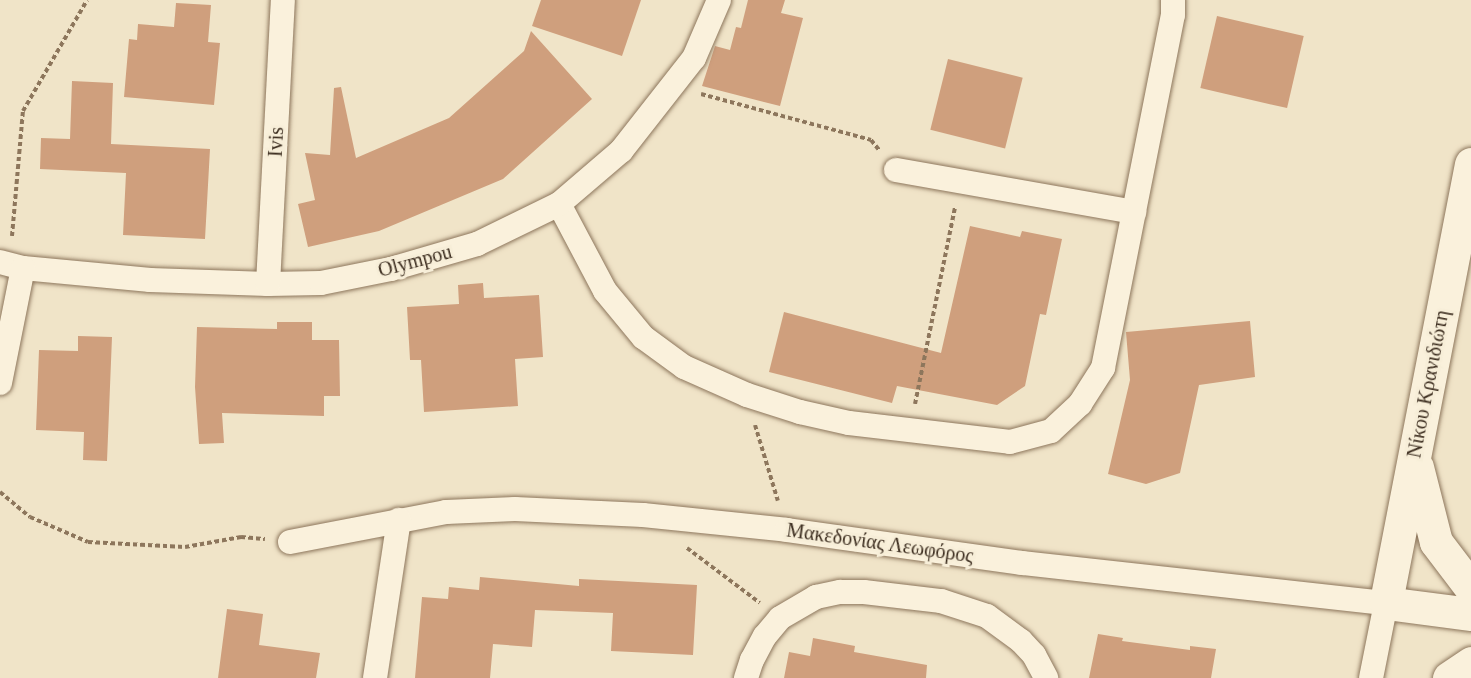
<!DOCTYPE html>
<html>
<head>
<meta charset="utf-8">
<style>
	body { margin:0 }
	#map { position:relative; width:1471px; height:678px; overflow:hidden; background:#f0e4c8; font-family:Georgia,serif }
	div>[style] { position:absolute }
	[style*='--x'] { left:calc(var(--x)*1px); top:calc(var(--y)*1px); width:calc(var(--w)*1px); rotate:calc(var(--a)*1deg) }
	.building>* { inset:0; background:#cf9f7d; transform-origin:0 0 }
	.path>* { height:4px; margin-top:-2px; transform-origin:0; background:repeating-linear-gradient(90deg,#8d765c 0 4.5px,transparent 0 7.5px) }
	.roads { filter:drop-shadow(0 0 2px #8d765c) drop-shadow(0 0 2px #8d765c) }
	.street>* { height:24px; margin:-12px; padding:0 12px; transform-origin:12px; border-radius:12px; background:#faf1dc }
	.secondary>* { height:33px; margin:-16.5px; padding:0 16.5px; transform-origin:16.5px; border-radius:16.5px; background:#faf1dc }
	span { translate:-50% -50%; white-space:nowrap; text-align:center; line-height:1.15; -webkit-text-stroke:6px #f7eed8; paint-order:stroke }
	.street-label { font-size:20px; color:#3d2e20 }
</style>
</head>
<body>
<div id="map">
	<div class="building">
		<i style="clip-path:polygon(541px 0,641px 0,622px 56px,532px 26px)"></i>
		<i style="clip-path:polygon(748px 0,785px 0,781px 13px,803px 18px,780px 106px,702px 86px,715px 46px,730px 50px,736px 27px,741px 28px)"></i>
		<i style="clip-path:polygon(176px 3px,211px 5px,208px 42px,220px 43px,214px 105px,124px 97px,129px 39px,137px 40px,138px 24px,174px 27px)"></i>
		<i style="left:1217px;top:16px;width:89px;height:74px;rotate:13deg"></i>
		<i style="clip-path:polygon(531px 31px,592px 99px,503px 179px,379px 231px,308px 247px,298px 204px,315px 200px,305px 153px,330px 155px,334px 88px,341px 87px,356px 158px,449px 118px,524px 51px)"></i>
		<i style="left:948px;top:59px;width:77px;height:73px;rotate:14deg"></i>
		<i style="clip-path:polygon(72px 81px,113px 83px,111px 144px,210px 149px,205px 239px,123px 235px,126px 173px,40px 169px,41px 138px,70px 139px)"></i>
		<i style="clip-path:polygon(970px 226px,1020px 237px,1022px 231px,1062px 239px,1046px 315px,1040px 314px,1025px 386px,997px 405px,897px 386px,892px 403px,769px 372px,784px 312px,941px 353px)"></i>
		<i style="clip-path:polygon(483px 283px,484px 298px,539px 295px,543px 357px,515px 359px,518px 406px,424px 412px,421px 360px,410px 360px,407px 307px,459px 304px,458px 285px)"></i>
		<i style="clip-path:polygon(1250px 321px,1255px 377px,1199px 385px,1180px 473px,1146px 484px,1108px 474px,1130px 380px,1126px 332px)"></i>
		<i style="clip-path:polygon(277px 322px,312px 322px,312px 340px,339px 340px,340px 396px,324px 396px,324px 416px,222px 413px,224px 443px,199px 444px,195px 387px,197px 327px,277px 329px)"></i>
		<i style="clip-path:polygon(78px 336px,112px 337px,107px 461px,83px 460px,84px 432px,36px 430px,39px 350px,78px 351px)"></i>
		<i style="clip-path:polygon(480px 577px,579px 586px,579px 579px,697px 585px,693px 655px,611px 651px,613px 613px,535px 610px,532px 647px,493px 644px,490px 678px,415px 678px,422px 597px,448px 599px,449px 587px,479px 590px)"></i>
		<i style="clip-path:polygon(227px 609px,263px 614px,259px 645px,320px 653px,316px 678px,218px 678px)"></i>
		<i style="clip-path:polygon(1098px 634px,1123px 638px,1122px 641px,1190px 650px,1190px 646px,1216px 649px,1211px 678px,1089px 678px)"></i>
		<i style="clip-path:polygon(813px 638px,855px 646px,854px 652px,927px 665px,926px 678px,784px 678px,789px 652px,810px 656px)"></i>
	</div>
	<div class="path">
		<i style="--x:701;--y:94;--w:176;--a:15.1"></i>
		<i style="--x:871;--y:140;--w:14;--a:51"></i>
		<i style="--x:12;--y:236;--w:125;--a:-85"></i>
		<i style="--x:23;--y:111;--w:128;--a:-60"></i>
		<i style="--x:915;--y:404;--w:200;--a:-78.5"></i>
		<i style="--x:755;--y:425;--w:79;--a:73.2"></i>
		<i style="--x:0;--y:492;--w:39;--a:40"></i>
		<i style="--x:30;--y:517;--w:63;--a:23.3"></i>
		<i style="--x:88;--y:542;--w:97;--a:3"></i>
		<i style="--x:185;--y:547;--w:57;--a:-10.1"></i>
		<i style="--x:241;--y:537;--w:24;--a:5"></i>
		<i style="--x:687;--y:548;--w:91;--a:37"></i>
	</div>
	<div class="roads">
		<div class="street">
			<i style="--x:896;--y:170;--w:242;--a:10"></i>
			<i style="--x:559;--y:204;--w:98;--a:62.1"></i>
			<i style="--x:605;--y:291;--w:60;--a:50.4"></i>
			<i style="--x:643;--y:337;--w:51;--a:36.2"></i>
			<i style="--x:684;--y:367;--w:69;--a:24"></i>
			<i style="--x:747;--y:395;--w:56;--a:17.8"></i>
			<i style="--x:800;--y:412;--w:50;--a:12.7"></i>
			<i style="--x:849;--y:423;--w:162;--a:6.7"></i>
			<i style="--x:1010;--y:442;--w:42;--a:-15"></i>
			<i style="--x:1051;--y:431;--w:40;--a:-43"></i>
			<i style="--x:1080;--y:404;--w:43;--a:-57.4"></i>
			<i style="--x:1103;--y:368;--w:360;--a:-78.8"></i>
			<i style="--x:1173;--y:15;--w:15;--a:-90"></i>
			<i style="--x:0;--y:262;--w:24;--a:15"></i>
			<i style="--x:23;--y:268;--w:128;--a:5.4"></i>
			<i style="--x:150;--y:280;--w:118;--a:1.9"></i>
			<i style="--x:268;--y:284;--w:53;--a:-1.1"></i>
			<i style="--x:321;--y:283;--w:71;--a:-11.3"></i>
			<i style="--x:391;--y:269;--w:90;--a:-16.2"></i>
			<i style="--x:477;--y:244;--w:91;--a:-26"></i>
			<i style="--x:559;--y:204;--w:82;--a:-40.5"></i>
			<i style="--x:621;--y:151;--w:118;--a:-51.9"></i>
			<i style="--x:694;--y:58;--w:63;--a:-66.7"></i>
			<i style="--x:268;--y:284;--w:284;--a:-87"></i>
			<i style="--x:0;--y:383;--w:117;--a:-78.7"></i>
			<i style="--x:290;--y:542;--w:159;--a:-10.9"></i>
			<i style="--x:446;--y:512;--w:69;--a:-2.5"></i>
			<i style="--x:515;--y:509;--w:128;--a:2.7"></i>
			<i style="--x:643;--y:515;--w:145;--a:5.9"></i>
			<i style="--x:787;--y:530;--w:237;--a:8"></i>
			<i style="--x:1022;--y:563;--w:366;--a:6.3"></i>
			<i style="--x:1386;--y:603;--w:76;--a:101.3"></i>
			<i style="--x:375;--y:678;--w:160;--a:-81.4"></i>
			<i style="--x:746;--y:678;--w:19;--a:-72"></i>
			<i style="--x:752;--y:660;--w:27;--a:-62"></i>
			<i style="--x:765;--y:636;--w:23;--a:-50"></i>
			<i style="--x:780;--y:618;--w:42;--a:-30.3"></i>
			<i style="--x:816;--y:597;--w:25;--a:-12"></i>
			<i style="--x:840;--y:592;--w:24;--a:0"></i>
			<i style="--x:864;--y:592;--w:78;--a:6.7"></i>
			<i style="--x:941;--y:601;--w:48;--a:18.1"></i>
			<i style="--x:987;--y:616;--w:42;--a:36.3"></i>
			<i style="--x:1021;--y:641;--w:19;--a:47"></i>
			<i style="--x:1034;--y:655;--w:26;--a:62"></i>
		</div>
		<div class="secondary">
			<i style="--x:1471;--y:164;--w:447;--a:101"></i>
			<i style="--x:1386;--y:603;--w:86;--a:7.4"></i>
			<i style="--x:1417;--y:467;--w:77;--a:75.8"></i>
			<i style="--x:1436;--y:542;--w:58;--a:52.7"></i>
			<i style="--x:1449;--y:678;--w:27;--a:-34"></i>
		</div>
	</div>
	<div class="street-label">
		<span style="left:276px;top:142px;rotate:-87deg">Ivis</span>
		<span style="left:415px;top:261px;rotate:-15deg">Olympou</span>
		<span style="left:1428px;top:384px;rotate:-79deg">Νίκου Κρανιδιώτη</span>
		<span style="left:880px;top:543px;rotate:8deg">Μακεδονίας Λεωφόρος</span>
	</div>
</div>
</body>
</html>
